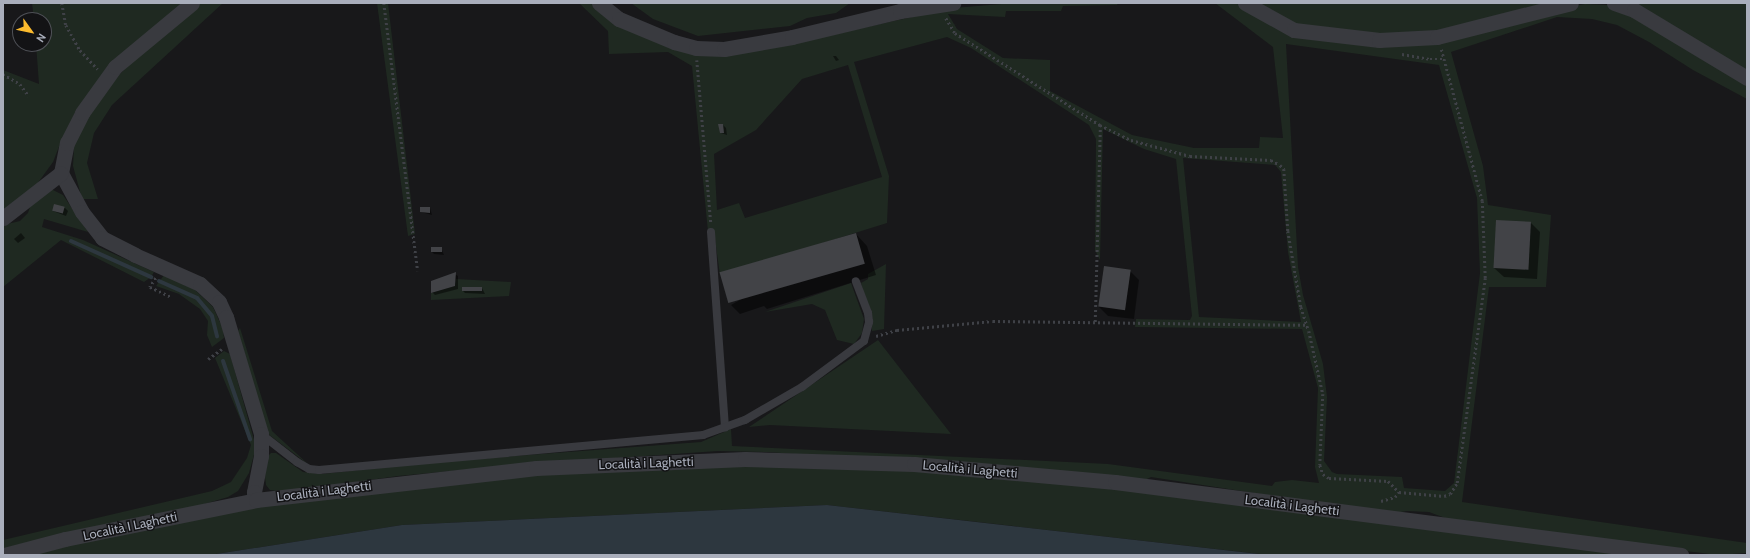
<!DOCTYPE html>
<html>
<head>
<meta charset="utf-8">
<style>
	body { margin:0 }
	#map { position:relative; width:1750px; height:558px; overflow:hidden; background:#18181a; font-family:Cabin,sans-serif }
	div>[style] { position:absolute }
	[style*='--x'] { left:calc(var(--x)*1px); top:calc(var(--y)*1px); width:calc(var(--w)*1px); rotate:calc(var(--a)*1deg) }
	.green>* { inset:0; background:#1f2921 }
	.water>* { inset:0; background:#2d373f }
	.shadow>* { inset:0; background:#0007 }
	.stream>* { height:4px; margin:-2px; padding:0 2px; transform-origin:2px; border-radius:2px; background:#2d373f }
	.building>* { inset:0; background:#424347; transform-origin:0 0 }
	.path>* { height:2.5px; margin-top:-1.25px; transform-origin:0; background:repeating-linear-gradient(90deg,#3f4147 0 2px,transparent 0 5px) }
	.service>* { height:8px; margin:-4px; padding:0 4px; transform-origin:4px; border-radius:4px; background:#393a3f }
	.minor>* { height:15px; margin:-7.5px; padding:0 7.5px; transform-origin:7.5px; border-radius:7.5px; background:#393a3f }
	span { translate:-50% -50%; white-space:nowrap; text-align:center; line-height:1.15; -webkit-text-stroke:3px #131315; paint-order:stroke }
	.street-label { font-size:13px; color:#a9aebb }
	.frame { position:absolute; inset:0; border:4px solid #a9aebb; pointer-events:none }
	.north { position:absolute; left:12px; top:12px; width:40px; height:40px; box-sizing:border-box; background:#131315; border:1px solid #4f5157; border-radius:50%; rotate:123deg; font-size:11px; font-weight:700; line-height:16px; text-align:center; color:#a9aebb }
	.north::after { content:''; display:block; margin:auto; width:14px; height:18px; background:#fcbb2e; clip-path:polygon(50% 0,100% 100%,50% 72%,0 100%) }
</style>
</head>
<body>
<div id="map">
	<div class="green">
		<i style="clip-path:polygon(32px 3px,184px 3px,146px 38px,62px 139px,53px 162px,32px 191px,3px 214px,3px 70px,39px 84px,36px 44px,44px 44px,44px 20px,34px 20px)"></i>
		<i style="clip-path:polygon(199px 3px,223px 3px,112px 105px,94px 133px,87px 163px,98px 199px,82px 199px,73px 166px,74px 147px,82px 122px,120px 74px,161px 33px)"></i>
		<i style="clip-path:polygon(377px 3px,388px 3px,415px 234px,408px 236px)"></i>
		<i style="clip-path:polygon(evenodd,579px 3px,593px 3px,690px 50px,803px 41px,953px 8px,1014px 3px,1118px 3px,1117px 5px,1063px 6px,1061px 11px,1006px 11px,1005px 17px,948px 14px,957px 29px,1003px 58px,1050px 60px,1050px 91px,1132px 135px,1194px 148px,1259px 148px,1260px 137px,1283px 138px,1273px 47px,1215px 3px,1236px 3px,1249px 11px,1371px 44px,1585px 4px,1608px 5px,1630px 12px,1747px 82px,1747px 99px,1693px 70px,1649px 42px,1617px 25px,1592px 19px,1557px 17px,1451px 52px,1483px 166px,1488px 205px,1551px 215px,1546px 287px,1489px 287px,1462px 502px,1747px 543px,1747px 553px,1718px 555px,1547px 534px,1456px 522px,1429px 512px,1407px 511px,1389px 514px,1151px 477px,1143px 481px,768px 452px,718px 451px,514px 465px,398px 476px,283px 492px,270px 490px,266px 485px,265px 477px,268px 456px,271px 453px,276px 453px,303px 472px,322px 474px,436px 462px,701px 442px,731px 429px,732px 446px,1108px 464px,1272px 486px,1275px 482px,1292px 480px,1319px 483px,1315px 467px,1318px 388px,1302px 329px,1135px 327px,1136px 319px,1190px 320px,1192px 316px,1176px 159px,1144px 149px,1103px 129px,1100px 260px,1095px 250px,1096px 139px,1089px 125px,971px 48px,947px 37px,854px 62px,889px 176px,887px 223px,720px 275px,714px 232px,708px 232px,692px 66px,668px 52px,609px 54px,608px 31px,579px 3px,1286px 44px,1439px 65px,1477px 198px,1480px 273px,1454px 483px,1445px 491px,1404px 488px,1402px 477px,1337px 474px,1332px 472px,1324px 461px,1327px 397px,1323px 364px,1303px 295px,1298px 267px,1286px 44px,579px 3px,848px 65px,882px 177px,745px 218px,739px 203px,717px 210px,714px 154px,756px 130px,802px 79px,848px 65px,579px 3px,1183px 158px,1275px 165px,1281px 172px,1288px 252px,1301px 322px,1199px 317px,1183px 158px)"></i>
		<i style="clip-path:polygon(631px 3px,850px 3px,836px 13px,807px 18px,790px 26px,698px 36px,653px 19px)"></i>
		<i style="clip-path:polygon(1253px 3px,1548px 3px,1444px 31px,1403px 37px,1294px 25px)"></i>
		<i style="clip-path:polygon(1628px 3px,1747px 3px,1747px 74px)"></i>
		<i style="clip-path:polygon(51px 189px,63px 195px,88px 232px,44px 219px,42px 227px,83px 240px,154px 272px,151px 277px,144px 282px,61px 240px,3px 287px,3px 225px,20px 221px,28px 213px,30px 207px)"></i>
		<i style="clip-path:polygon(886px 264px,884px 329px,872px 331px,872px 324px,861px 283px,868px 279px,868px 274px)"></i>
		<i style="clip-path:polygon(164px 275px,194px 289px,213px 307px,223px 329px,224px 338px,212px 347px,207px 335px,208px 321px,200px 309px,179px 294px,156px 286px)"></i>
		<i style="clip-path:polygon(456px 279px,511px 282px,509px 296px,431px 300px,431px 293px,455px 286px)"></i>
		<i style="clip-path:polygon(851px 283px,864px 319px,862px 333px,854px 344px,837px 340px,825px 310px,812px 304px,765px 312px)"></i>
		<i style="clip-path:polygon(240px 328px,272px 431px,309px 465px,268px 434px,238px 331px)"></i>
		<i style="clip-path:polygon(878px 340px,951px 434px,770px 425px,749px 427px)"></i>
		<i style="clip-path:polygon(224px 351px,230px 354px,256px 447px,249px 473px,238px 491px,228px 497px,191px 508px,3px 551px,3px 540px,212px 491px,231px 482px,247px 458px,251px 445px,215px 358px)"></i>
		<i style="clip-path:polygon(780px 466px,916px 469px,1040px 478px,1649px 555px,1269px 555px,827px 505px,402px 525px,210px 555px,25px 555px,263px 504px,565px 470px)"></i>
	</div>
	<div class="water">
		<i style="clip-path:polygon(827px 505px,1268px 555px,210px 555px,402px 525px)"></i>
	</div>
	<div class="shadow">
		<i style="clip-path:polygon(833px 56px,836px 56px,839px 60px,836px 61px)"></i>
		<i style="clip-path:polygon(723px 125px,726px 128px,727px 135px,721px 133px)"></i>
		<i style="clip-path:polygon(65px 208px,68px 211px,66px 216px,53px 211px)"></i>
		<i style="clip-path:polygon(430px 208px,432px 215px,421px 212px)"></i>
		<i style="clip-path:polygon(1531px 223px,1540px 232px,1537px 279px,1504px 277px,1494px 268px)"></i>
		<i style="clip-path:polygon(21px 233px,25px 238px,18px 243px,14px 239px)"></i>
		<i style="clip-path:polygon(856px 234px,867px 246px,876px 275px,767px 309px,764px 306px,740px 314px,731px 305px)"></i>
		<i style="clip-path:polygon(441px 248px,444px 255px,434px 254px,432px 252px)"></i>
		<i style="clip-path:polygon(1130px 271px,1139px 280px,1134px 319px,1108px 316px,1099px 307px)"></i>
		<i style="clip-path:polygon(455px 274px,458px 276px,458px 289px,435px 295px,432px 292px)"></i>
		<i style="clip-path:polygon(482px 288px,485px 294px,465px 293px,463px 291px)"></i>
	</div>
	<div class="stream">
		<i style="--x:71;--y:241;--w:88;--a:24.2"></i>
		<i style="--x:159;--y:281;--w:42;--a:24.1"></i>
		<i style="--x:197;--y:298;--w:23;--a:50"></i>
		<i style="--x:212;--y:316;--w:21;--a:76"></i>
		<i style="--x:223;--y:361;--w:83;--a:70.9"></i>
	</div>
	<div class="building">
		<i style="clip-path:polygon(718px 124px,723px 124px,724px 133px,720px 133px)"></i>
		<i style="left:54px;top:204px;width:11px;height:7px;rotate:15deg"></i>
		<i style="clip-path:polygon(420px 207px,430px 207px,430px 213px,420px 212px)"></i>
		<i style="left:1496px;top:220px;width:35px;height:48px;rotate:3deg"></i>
		<i style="left:856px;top:233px;width:32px;height:142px;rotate:74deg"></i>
		<i style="left:431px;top:247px;width:11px;height:5px"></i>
		<i style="left:1104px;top:266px;width:27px;height:41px;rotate:8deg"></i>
		<i style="clip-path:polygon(456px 272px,455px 286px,431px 293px,431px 281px)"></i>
		<i style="left:462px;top:287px;width:20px;height:4px"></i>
	</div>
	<div class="path">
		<i style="--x:62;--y:3;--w:22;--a:80"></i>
		<i style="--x:66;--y:25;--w:29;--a:61"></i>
		<i style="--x:80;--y:50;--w:26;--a:47"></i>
		<i style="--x:384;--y:3;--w:270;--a:82.8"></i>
		<i style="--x:946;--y:18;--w:17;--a:59"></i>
		<i style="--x:955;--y:33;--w:172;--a:32.4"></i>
		<i style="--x:1100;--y:125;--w:34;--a:26"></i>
		<i style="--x:1131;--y:140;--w:61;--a:15.2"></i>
		<i style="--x:1190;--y:156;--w:81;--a:2.8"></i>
		<i style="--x:1271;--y:160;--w:10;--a:29"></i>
		<i style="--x:1280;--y:165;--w:6;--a:45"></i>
		<i style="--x:1284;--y:169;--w:62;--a:86.3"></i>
		<i style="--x:1288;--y:231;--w:77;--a:80.3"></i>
		<i style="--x:1301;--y:307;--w:25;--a:72"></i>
		<i style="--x:1309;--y:331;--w:65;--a:77.5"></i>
		<i style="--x:1323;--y:394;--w:71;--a:92.4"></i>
		<i style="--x:1320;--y:465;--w:9;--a:72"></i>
		<i style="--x:1323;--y:474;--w:7;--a:34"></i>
		<i style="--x:1329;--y:478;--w:59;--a:2.9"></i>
		<i style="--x:1388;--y:481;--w:16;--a:45"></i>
		<i style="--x:1402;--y:54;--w:28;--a:10"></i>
		<i style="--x:1430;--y:59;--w:15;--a:0"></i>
		<i style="--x:697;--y:60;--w:164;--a:85.1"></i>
		<i style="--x:3;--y:74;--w:20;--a:30"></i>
		<i style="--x:20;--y:84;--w:15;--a:53"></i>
		<i style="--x:156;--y:278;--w:11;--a:124"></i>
		<i style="--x:150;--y:287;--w:23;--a:25"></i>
		<i style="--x:1095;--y:322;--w:197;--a:-88.5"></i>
		<i style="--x:876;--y:336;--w:22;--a:-16"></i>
		<i style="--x:897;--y:330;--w:96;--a:-5.4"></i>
		<i style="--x:993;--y:321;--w:314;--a:0.7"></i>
		<i style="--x:208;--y:359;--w:17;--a:-36"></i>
		<i style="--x:1381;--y:501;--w:15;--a:-16"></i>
		<i style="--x:1395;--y:497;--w:6;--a:-51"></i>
		<i style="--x:1399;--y:492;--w:45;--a:5.1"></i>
		<i style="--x:1444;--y:496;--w:6;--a:-18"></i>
		<i style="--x:1450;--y:494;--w:13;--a:-58"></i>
		<i style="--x:1457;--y:483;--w:207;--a:-82.2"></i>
		<i style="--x:1485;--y:278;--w:77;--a:-92.2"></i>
		<i style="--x:1482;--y:201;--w:157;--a:-105.1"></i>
	</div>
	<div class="service">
		<i style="--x:711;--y:232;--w:196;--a:85.9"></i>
		<i style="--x:261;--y:434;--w:46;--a:37.9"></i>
		<i style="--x:297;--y:462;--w:14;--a:30"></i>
		<i style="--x:309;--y:469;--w:10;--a:6"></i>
		<i style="--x:319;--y:470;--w:386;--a:-5.2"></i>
		<i style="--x:703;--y:435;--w:45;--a:-19.7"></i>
		<i style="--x:745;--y:420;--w:66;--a:-30.1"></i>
		<i style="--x:802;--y:387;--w:77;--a:-36.6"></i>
		<i style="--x:864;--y:341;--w:20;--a:-75"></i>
		<i style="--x:869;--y:322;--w:9;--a:-96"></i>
		<i style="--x:868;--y:313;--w:34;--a:-111"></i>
	</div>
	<div class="minor">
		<i style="--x:599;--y:3;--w:26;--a:39"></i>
		<i style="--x:619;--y:19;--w:60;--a:22.7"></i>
		<i style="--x:674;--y:42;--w:23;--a:15"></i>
		<i style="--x:696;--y:48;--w:28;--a:2"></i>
		<i style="--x:724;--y:49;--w:69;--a:-10"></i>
		<i style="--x:792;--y:37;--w:111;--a:-13.5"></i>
		<i style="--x:900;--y:11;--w:54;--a:-8.6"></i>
		<i style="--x:1245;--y:3;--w:56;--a:28.9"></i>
		<i style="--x:1294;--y:30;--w:86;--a:6.7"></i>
		<i style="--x:1379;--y:40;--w:58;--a:-3"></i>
		<i style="--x:1437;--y:37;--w:138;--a:-14.2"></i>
		<i style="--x:1614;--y:3;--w:21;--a:19"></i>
		<i style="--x:1634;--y:10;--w:132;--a:31"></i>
		<i style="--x:61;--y:173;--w:44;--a:61.7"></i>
		<i style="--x:82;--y:212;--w:33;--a:52"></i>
		<i style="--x:102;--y:238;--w:37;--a:27"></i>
		<i style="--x:135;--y:255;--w:71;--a:24"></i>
		<i style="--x:200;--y:284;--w:26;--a:43"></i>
		<i style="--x:219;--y:302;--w:17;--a:65"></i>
		<i style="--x:226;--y:317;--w:122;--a:73.3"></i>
		<i style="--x:261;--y:434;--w:22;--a:90"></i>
		<i style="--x:261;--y:456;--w:37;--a:101"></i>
		<i style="--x:254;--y:492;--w:8;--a:76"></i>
		<i style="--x:61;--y:173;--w:31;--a:-79"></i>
		<i style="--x:67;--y:143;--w:34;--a:-63"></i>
		<i style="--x:82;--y:113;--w:57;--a:-54.3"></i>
		<i style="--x:115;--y:67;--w:100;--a:-39.7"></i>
		<i style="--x:3;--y:218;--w:73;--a:-37.8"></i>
		<i style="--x:4;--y:555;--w:63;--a:-14.7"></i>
		<i style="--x:65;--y:539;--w:195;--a:-11.5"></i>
		<i style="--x:256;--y:500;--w:282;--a:-6.5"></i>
		<i style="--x:536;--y:468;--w:209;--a:-2.5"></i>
		<i style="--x:745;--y:459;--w:169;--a:1.7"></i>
		<i style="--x:914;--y:464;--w:202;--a:5.1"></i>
		<i style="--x:1115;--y:482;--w:571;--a:7.35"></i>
	</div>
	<div class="street-label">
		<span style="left:646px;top:463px;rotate:-2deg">Località i Laghetti</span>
		<span style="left:970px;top:469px;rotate:5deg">Località i Laghetti</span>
		<span style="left:324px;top:491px;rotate:-7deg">Località i Laghetti</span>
		<span style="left:1292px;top:505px;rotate:7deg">Località i Laghetti</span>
		<span style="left:130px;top:526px;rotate:-12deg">Località I Laghetti</span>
	</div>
	<div class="frame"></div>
	<div class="north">N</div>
</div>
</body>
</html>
